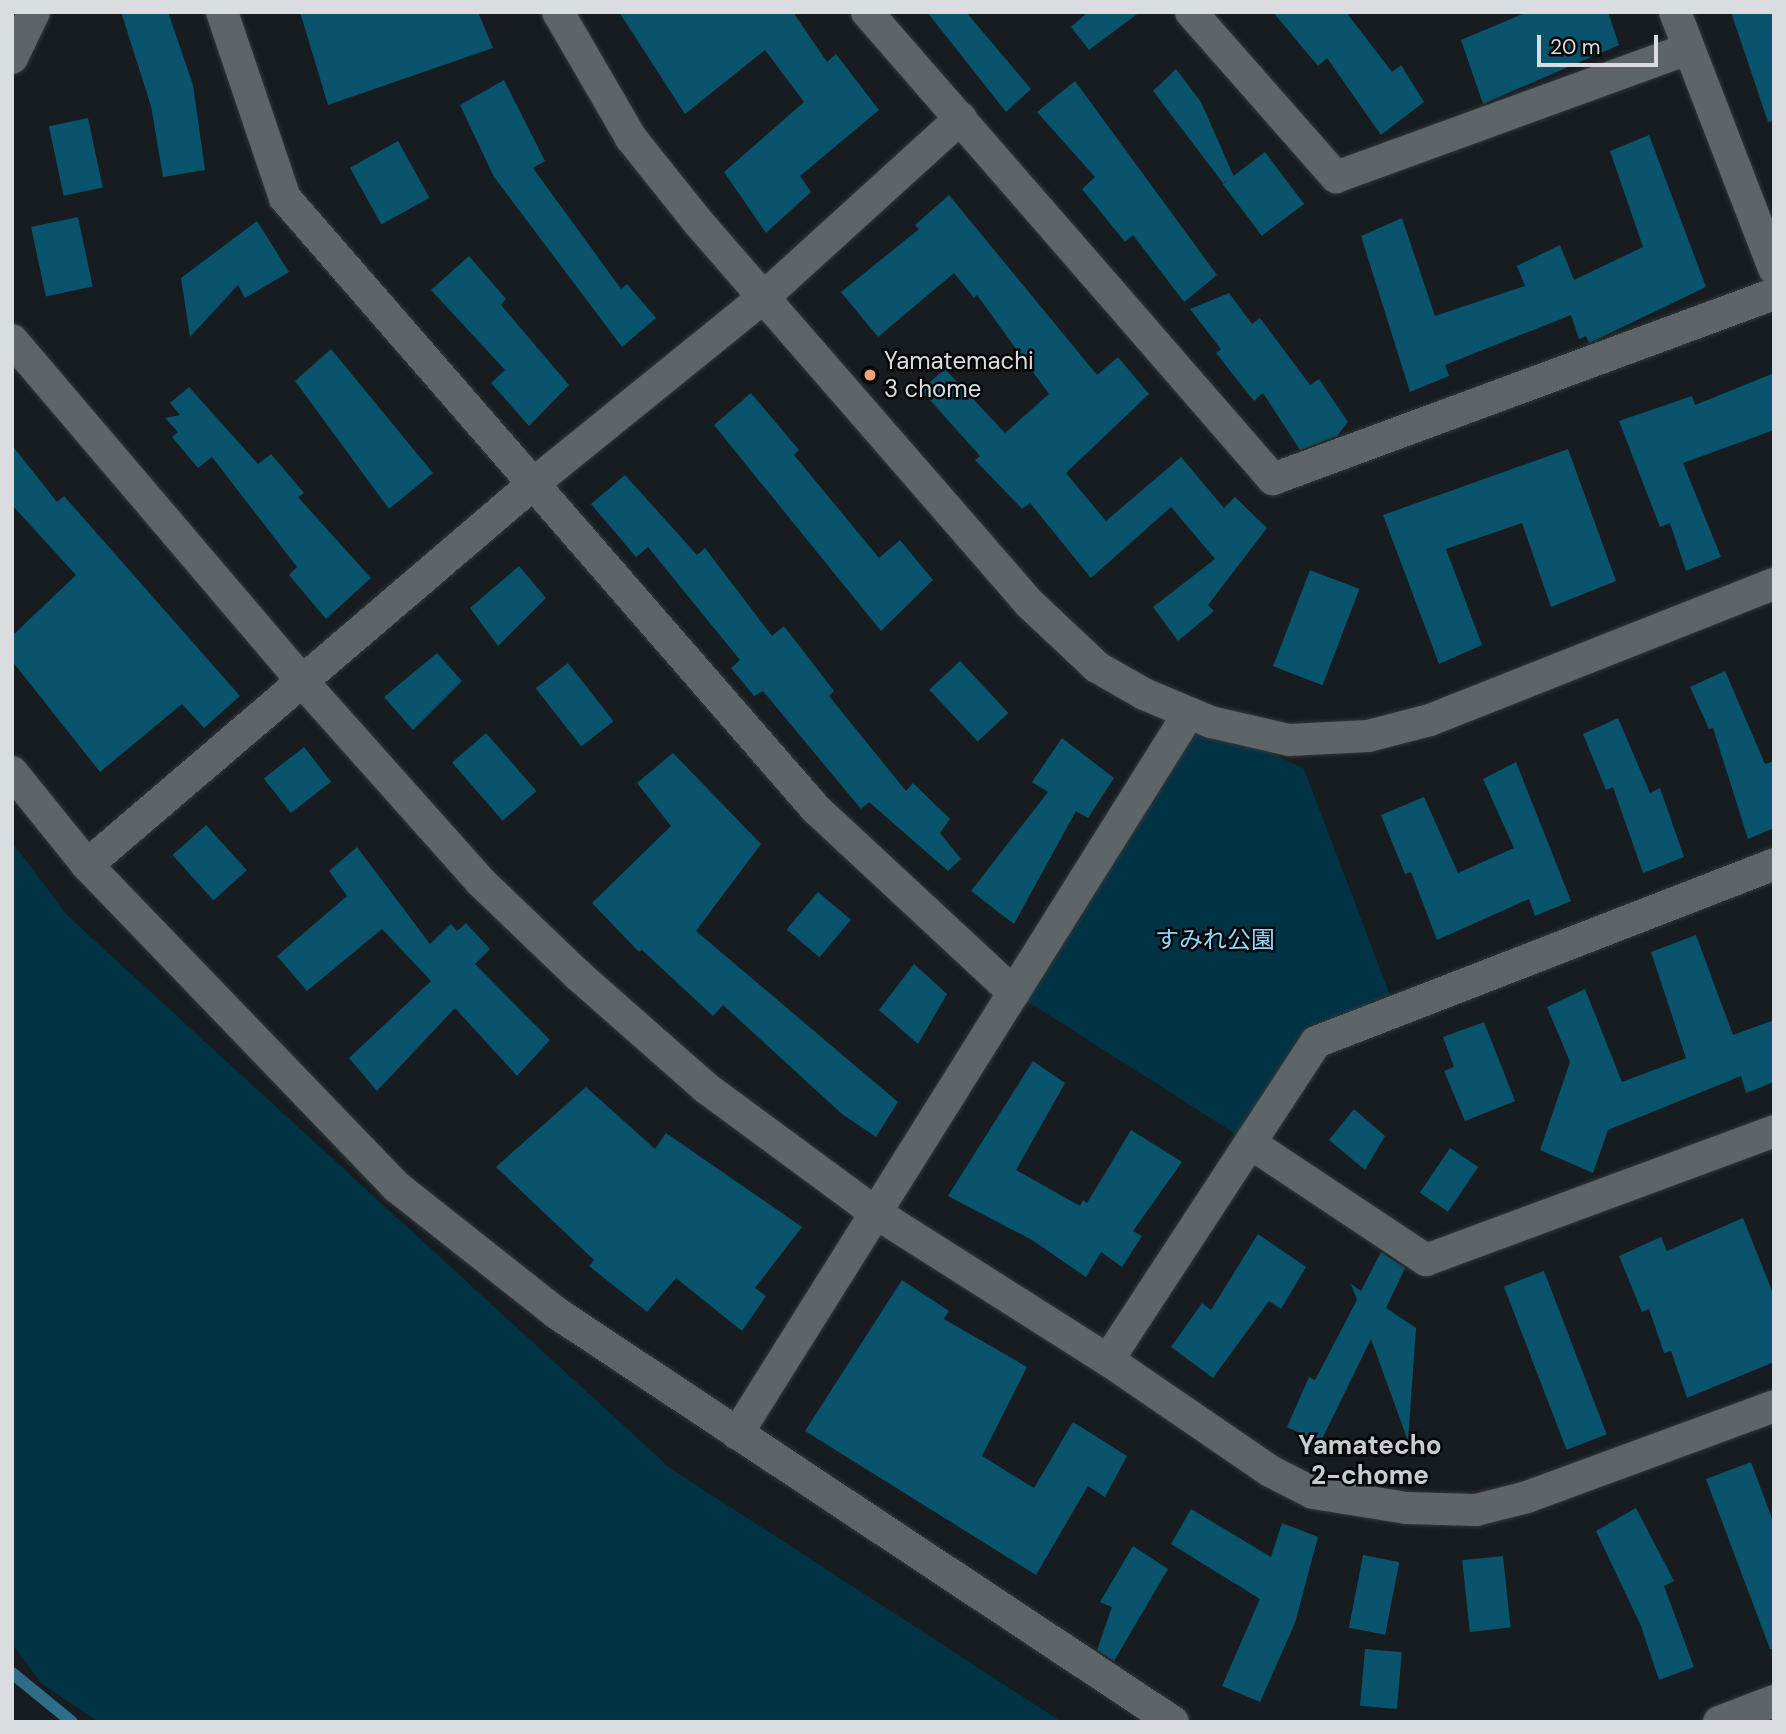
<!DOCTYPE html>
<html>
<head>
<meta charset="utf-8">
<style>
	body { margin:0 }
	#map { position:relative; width:1786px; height:1734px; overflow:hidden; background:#161c1f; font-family:"DM Sans","Noto Sans JP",sans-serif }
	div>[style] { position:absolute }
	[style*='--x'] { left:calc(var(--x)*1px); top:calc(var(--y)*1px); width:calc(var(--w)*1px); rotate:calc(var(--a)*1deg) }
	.green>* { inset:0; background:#034 }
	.stream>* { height:12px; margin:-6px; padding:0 6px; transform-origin:6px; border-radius:6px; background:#2d6d87 }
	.building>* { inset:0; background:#09536c; transform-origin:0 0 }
	.roads { filter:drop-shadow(0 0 2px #323638) drop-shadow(0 0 2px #323638) }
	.minor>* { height:32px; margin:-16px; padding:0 16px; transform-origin:16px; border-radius:16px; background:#5e6568 }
	.dots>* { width:19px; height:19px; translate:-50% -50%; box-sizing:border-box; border:4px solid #050607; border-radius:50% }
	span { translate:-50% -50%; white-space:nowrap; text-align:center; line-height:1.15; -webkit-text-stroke:5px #050607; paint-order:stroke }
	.poi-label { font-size:24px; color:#d9dddf }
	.left { translate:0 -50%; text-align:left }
	.park-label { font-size:24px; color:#8fd8f9 }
	.neighbourhood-label { font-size:26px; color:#c5cdd1; font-weight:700 }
	.frame { position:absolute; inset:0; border:14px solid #d9dddf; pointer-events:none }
	.scale { position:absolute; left:1537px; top:35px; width:121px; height:32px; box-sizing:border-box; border:4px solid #d9dddf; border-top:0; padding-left:9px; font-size:21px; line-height:24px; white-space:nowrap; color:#d9dddf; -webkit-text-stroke:5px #050607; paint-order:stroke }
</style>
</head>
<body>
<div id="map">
	<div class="green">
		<i style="clip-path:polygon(1189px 713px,1304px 769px,1395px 1008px,1316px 1042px,1253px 1145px,1014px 993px)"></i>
		<i style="clip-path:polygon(12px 842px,68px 916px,670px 1468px,1062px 1722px,99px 1722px,42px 1684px,12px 1644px)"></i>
	</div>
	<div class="stream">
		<i style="--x:12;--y:1673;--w:77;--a:39.2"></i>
	</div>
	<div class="building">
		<i style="clip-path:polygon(121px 12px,168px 12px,193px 85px,205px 170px,163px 177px,151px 106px)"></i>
		<i style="clip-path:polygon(300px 12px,478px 12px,493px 48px,328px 105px)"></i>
		<i style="clip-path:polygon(619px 12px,793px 12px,827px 62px,836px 54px,879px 110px,800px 176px,811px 192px,766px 233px,724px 172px,804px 102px,765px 50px,685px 114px)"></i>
		<i style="clip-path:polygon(927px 12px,966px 12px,1031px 89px,1006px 112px)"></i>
		<i style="clip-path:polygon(1088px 12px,1140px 12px,1089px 50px,1071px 27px)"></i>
		<i style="clip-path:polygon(1273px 12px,1346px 12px,1392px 72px,1401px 65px,1424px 102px,1381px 135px,1327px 58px,1318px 66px)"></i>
		<i style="clip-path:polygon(1527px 12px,1608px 12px,1619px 45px,1483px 104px,1461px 40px)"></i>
		<i style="clip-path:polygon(1731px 12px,1774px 12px,1774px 121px,1768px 122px)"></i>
		<i style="clip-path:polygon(1176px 69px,1201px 102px,1234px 177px,1223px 183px,1153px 91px)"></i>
		<i style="clip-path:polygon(504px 80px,545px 161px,533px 168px,621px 289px,627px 284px,656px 318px,622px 347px,494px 177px,460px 105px)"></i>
		<i style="clip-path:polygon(1075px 81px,1217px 275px,1184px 302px,1133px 235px,1125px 242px,1082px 189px,1095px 177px,1037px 112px)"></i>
		<i style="left:88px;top:118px;width:71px;height:40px;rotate:78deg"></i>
		<i style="clip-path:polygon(1649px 135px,1706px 287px,1589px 343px,1586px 336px,1579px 339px,1571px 315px,1445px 365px,1449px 376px,1410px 392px,1361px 236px,1402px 218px,1435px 316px,1525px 286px,1517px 266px,1560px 245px,1574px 280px,1643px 247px,1610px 151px)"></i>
		<i style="left:398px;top:141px;width:65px;height:55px;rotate:61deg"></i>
		<i style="left:1265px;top:152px;width:65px;height:53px;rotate:53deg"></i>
		<i style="clip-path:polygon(949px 195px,1097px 375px,1118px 357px,1149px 394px,1066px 473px,1106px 521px,1181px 457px,1224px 508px,1235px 497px,1267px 528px,1208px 605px,1214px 611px,1178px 641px,1153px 607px,1215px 559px,1171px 507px,1091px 578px,1030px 503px,1022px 509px,975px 460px,980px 456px,921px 390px,945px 369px,1005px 433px,1049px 394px,977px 295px,974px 298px,954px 273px,878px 337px,841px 292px,919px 229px,915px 225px)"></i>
		<i style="left:78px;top:217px;width:71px;height:48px;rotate:78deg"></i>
		<i style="clip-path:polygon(257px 221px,289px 272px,245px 298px,238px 285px,190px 337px,181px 278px)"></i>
		<i style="clip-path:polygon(469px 256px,506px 299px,501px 305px,569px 385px,529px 426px,491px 383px,505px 370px,431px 290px)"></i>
		<i style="clip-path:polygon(1229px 293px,1252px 324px,1260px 318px,1310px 385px,1319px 379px,1348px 422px,1337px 436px,1300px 450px,1263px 393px,1254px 401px,1216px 353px,1221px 349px,1190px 309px)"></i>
		<i style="clip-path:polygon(331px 349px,433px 473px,389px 509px,295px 381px)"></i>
		<i style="clip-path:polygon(1774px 373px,1774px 430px,1683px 463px,1721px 557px,1686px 571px,1670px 523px,1660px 527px,1619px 421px,1692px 396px,1695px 405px)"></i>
		<i style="clip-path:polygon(189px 387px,258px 464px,271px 454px,304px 493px,298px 497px,371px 578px,326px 619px,289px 575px,297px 567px,212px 457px,198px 468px,172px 437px,178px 432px,165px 418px,180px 415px,170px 403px)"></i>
		<i style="clip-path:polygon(751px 393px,799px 450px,794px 455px,879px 558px,900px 540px,933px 580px,881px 631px,714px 425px)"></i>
		<i style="clip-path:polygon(12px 445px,57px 502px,64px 496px,240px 696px,204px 728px,182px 704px,100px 772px,12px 661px,12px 636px,76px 575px,12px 505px)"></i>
		<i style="clip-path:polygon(1568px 449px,1616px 581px,1551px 607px,1522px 523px,1446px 549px,1482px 645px,1439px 664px,1383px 515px)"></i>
		<i style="clip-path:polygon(625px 475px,697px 555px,705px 548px,772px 636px,784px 626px,834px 691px,829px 696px,906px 791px,913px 783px,950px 819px,940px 833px,961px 859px,948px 871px,869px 802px,861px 809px,763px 691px,754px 696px,731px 668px,740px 660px,648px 547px,636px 557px,591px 504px)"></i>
		<i style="clip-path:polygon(519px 566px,546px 598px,498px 646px,470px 608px)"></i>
		<i style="left:1310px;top:570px;width:53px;height:103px;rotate:21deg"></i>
		<i style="clip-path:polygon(437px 653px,462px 681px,413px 730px,384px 697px)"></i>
		<i style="left:960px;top:661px;width:71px;height:42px;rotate:47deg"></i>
		<i style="left:568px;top:663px;width:74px;height:41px;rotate:52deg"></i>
		<i style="clip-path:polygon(1725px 671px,1765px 764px,1774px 761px,1774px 828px,1748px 839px,1713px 728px,1709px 729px,1690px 687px)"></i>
		<i style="clip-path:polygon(1618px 718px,1650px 793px,1660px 788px,1684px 857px,1643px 873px,1613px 787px,1606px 790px,1583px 734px)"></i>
		<i style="left:486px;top:733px;width:77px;height:45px;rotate:49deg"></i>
		<i style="clip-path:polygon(1062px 738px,1114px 778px,1088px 818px,1076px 811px,1014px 924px,971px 891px,1048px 792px,1032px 782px)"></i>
		<i style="left:304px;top:747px;width:44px;height:51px;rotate:52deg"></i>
		<i style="clip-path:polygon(673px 753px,761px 844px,696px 931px,898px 1102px,876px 1137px,842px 1114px,723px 1005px,713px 1016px,642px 950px,639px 952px,592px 903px,671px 826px,637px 783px)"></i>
		<i style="clip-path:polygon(1516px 762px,1571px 901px,1535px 916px,1529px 899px,1437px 940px,1411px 872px,1405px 874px,1381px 815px,1424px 797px,1458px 873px,1514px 848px,1483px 779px)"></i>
		<i style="left:206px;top:825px;width:61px;height:45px;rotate:48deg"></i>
		<i style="clip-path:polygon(357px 847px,430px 944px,451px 924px,457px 931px,466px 923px,490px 949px,475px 964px,550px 1040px,517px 1076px,455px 1008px,377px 1091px,349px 1058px,431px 981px,382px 929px,307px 991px,277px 956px,347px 896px,329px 871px)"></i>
		<i style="left:818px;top:892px;width:43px;height:49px;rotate:40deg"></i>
		<i style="clip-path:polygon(1696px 935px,1733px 1035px,1774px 1020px,1774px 1082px,1746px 1093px,1741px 1076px,1608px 1130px,1593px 1173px,1540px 1150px,1570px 1062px,1547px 1007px,1585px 989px,1622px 1082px,1686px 1058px,1651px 952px)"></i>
		<i style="clip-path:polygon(914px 964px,947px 994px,918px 1044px,879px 1010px)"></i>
		<i style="clip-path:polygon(1484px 1022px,1515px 1101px,1465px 1121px,1444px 1071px,1454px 1067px,1443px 1037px)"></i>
		<i style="clip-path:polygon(1033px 1061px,1065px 1083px,1016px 1170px,1080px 1206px,1083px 1200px,1087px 1203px,1131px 1130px,1182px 1162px,1133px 1231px,1142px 1236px,1122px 1267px,1101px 1252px,1086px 1277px,1032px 1240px,948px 1196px)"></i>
		<i style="clip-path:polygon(586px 1087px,655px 1149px,666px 1133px,802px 1227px,755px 1288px,766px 1296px,742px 1331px,676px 1278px,647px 1312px,589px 1266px,594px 1260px,496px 1167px)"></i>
		<i style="clip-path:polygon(1354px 1109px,1385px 1136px,1365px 1170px,1329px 1140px)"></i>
		<i style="left:1450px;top:1148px;width:34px;height:54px;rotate:34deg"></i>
		<i style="clip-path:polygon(1743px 1218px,1774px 1296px,1774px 1362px,1687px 1398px,1671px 1351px,1664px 1353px,1649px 1309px,1642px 1312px,1619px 1256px,1661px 1237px,1667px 1251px)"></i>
		<i style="clip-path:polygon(1258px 1234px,1306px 1267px,1281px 1309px,1269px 1301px,1213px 1378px,1171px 1347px,1202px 1303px,1211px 1310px)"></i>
		<i style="clip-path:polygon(1381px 1252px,1405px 1268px,1386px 1308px,1416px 1328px,1408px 1441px,1371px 1339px,1320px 1443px,1287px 1427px,1309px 1377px,1315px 1380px,1357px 1300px,1351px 1284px,1361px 1291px)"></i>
		<i style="left:1544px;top:1271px;width:175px;height:43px;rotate:69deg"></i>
		<i style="clip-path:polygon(902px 1280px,949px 1311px,944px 1319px,1027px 1367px,982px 1456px,1034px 1488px,1073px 1422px,1127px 1456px,1105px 1497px,1088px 1486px,1036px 1575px,805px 1431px)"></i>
		<i style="clip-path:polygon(1751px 1462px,1774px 1524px,1774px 1649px,1770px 1649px,1706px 1479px)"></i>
		<i style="clip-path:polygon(1636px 1508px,1674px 1581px,1664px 1586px,1694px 1667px,1659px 1680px,1641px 1626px,1596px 1531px)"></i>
		<i style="clip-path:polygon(1191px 1509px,1271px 1557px,1282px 1523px,1318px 1537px,1295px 1623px,1260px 1702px,1222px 1686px,1260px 1599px,1171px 1544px)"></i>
		<i style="clip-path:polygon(1133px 1546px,1168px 1569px,1114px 1661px,1097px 1650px,1112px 1607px,1100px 1602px)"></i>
		<i style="left:1363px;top:1555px;width:37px;height:74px;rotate:11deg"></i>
		<i style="left:1503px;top:1556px;width:72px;height:41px;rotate:84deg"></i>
		<i style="left:1365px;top:1649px;width:37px;height:57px;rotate:5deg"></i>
	</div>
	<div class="roads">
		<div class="minor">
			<i style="--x:222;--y:12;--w:196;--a:71.3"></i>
			<i style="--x:285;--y:198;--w:809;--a:49.01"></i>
			<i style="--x:816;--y:809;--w:270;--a:42.9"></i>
			<i style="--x:558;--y:12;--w:146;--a:59.9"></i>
			<i style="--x:631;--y:138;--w:107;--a:51.4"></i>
			<i style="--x:698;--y:222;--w:506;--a:49.01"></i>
			<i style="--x:1030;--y:604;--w:92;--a:43.2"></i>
			<i style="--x:1097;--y:667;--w:54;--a:29.9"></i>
			<i style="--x:1144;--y:694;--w:73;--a:22.7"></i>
			<i style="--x:1211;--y:722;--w:80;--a:13"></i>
			<i style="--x:1289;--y:740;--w:79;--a:-2.9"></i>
			<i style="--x:1368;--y:736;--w:64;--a:-14.5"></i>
			<i style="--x:1430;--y:720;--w:370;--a:-21.6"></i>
			<i style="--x:867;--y:12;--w:619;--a:49"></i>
			<i style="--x:1273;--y:479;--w:534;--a:-20.27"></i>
			<i style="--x:1191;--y:12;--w:220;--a:48.7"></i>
			<i style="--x:1336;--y:177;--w:375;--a:-20"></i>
			<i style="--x:1675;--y:12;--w:275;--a:68.9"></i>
			<i style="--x:12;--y:58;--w:51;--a:-64.4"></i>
			<i style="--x:12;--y:340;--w:448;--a:49.6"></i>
			<i style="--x:302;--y:681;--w:268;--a:48.3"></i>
			<i style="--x:480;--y:881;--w:136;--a:43.8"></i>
			<i style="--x:578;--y:975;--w:169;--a:41.4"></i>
			<i style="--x:705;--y:1087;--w:212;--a:36.4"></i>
			<i style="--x:876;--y:1213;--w:275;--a:32.4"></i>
			<i style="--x:1108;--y:1360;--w:196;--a:34.4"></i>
			<i style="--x:1270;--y:1471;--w:48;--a:27.1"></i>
			<i style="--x:1313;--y:1493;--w:95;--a:9.1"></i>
			<i style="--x:1407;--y:1508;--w:69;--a:1.7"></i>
			<i style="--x:1476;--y:1510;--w:53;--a:-14.3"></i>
			<i style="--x:1527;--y:1497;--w:263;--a:-20.2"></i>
			<i style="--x:12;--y:772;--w:119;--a:51.1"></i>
			<i style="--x:87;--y:865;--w:447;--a:46.1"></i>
			<i style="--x:397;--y:1187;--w:205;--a:38.3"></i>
			<i style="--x:558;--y:1314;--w:738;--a:33.56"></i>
			<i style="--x:87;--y:865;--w:587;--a:-40.51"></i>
			<i style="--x:533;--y:484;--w:297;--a:-39"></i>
			<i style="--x:764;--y:297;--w:266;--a:-42.3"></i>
			<i style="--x:1253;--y:1145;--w:208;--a:33.6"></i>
			<i style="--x:1426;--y:1260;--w:371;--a:-20.3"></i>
			<i style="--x:1108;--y:1360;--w:380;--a:-56.8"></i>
			<i style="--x:1316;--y:1042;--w:491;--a:-21.2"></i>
			<i style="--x:737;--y:1434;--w:851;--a:-57.92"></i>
			<i style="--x:1719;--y:1722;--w:59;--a:-20.9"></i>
		</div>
	</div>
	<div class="dots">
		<i style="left:870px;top:375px;background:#f0a27a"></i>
	</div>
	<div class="poi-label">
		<span class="left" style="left:884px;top:375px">Yamatemachi<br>3 chome</span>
	</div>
	<div class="park-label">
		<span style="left:1215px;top:940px">すみれ公園</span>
	</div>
	<div class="neighbourhood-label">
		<span style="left:1370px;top:1461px">Yamatecho<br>2-chome</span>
	</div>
	<div class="frame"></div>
	<div class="scale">20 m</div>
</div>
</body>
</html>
